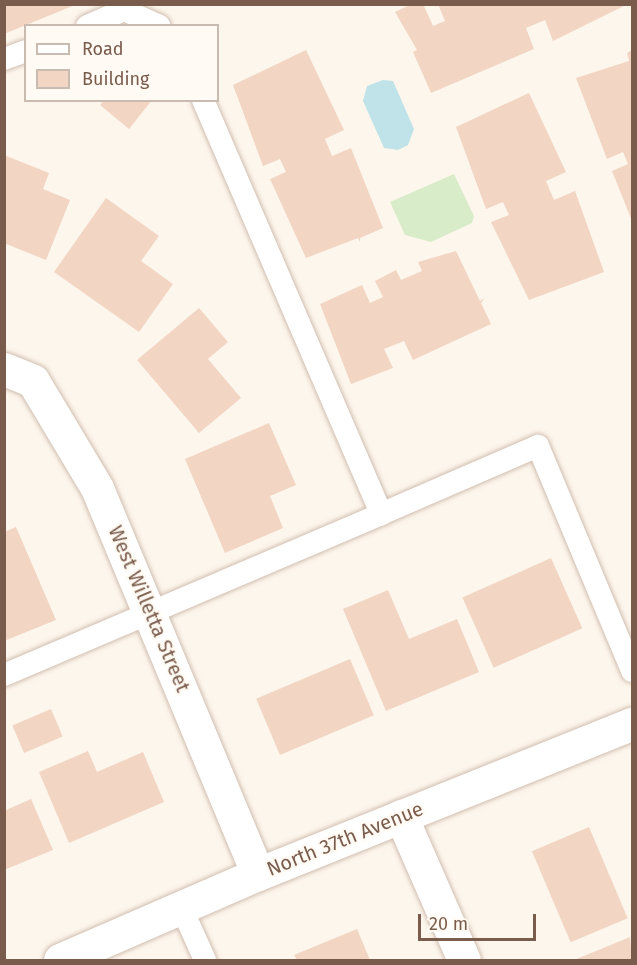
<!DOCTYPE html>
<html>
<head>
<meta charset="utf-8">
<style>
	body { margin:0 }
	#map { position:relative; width:637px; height:965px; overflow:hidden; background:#fdf6ec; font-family:"Fira Sans",sans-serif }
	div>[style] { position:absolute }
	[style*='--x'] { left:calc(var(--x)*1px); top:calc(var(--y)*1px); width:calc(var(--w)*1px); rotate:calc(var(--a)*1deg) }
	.green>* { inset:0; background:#d8ecc9 }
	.water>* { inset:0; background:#bfe3e8 }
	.building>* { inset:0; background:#f3d5c3; transform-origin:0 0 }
	.roads { filter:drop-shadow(0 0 2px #d1beb0) drop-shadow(0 0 2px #d1beb0) }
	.lane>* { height:22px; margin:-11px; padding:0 11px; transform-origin:11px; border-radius:11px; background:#fff }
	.street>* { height:33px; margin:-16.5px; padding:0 16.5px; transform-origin:16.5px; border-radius:16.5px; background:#fff }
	span { translate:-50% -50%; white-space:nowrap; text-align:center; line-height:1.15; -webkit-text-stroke:4.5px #fffaf3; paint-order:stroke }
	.street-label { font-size:20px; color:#7a5c4d }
	.frame { position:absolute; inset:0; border:6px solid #7a5c4d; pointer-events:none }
	.legend { position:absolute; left:24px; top:24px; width:195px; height:78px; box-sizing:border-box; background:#fffaf3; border:2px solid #cabbb1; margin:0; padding:8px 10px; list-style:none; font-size:18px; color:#7a5c4d }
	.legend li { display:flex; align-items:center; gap:12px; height:30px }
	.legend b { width:30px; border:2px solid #cabbb1 }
	.scale { position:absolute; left:418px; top:914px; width:118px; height:27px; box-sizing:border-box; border:3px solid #7a5c4d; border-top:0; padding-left:8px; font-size:18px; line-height:21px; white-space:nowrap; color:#7a5c4d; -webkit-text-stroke:4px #fffaf3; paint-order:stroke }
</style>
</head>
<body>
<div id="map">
	<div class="green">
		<i style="clip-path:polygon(454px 174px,474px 216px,472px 223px,431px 242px,405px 235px,390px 202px)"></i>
	</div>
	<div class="water">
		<i style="clip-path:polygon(383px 80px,393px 81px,414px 129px,408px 145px,398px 150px,384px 148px,363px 101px,367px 86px)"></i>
	</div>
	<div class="building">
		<i style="clip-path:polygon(4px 4px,75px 4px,75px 5px,4px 34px)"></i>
		<i style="clip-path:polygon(412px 4px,423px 4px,433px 26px,445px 21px,438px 4px,628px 4px,553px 41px,545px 20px,526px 28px,534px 49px,431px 93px,413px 52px,417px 50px,395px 12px)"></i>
		<i style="clip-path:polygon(306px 50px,344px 130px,325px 139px,332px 156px,351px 148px,383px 228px,360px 238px,360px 242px,358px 238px,306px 258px,270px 179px,286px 172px,280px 159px,263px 166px,233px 85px)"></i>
		<i style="clip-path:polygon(632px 50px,632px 221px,612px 171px,628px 164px,623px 152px,607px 159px,576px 78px,629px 61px,627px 53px)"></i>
		<i style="clip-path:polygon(529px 93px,566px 172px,546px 181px,554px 200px,575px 191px,604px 272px,529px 300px,491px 222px,509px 215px,503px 202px,486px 209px,456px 127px)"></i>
		<i style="clip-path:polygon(104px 100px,152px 100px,129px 129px,100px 105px)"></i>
		<i style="clip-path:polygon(4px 155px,49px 173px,43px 189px,70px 200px,46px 260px,4px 243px)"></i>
		<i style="clip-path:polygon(106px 198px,159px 236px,141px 261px,173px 284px,139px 332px,54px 272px)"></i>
		<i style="clip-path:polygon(456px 251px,480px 301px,485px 298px,481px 303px,491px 324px,413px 360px,404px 341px,384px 349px,393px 368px,351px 384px,320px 304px,362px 285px,370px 303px,383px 297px,375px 281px,396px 270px,401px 280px,422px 271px,418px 262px)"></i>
		<i style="clip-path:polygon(199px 308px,228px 342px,208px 359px,241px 398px,199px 433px,137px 360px)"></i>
		<i style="clip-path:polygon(269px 423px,296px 485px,270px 496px,283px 528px,225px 553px,185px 459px)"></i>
		<i style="clip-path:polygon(16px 527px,56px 620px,4px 641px,4px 532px)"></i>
		<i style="left:551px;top:558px;width:77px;height:97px;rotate:66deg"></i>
		<i style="clip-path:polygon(388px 590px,409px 639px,457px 619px,479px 672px,386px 711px,343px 609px)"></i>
		<i style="left:350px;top:659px;width:61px;height:102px;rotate:67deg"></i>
		<i style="left:51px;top:709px;width:30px;height:42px;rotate:67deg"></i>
		<i style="clip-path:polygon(88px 751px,97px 772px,143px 752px,164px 802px,69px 843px,39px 772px)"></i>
		<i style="clip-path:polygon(31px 799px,53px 850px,4px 870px,4px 811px)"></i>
		<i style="left:589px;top:827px;width:99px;height:62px;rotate:67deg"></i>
		<i style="clip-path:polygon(357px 929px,370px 960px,297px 960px,294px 955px)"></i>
		<i style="clip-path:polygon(630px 937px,632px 960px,574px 960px)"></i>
	</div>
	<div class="roads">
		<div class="lane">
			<i style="--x:87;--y:26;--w:40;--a:-23.4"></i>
			<i style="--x:124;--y:10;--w:39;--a:24"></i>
			<i style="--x:4;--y:59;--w:23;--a:-20"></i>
			<i style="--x:203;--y:100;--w:451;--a:66.7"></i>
			<i style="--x:381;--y:514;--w:171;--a:-23.4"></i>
			<i style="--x:538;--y:446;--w:244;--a:67.3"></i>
			<i style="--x:4;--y:675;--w:410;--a:-23.1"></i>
			<i style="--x:182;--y:909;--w:56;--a:65.7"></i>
		</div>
		<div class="street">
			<i style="--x:4;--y:369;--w:31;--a:22"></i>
			<i style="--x:33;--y:381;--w:125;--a:59.1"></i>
			<i style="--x:97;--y:488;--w:418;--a:67.4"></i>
			<i style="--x:401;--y:816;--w:157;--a:66.4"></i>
			<i style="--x:60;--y:960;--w:216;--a:-23.5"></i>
			<i style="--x:258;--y:874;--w:403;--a:-21.9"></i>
		</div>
	</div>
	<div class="street-label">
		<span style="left:149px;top:609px;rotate:67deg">West Willetta Street</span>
		<span style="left:345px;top:839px;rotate:-22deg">North 37th Avenue</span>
	</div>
	<div class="frame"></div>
	<ul class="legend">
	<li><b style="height:8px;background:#fff"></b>Road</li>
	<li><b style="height:16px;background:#f3d5c3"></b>Building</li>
	</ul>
	<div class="scale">20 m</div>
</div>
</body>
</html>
